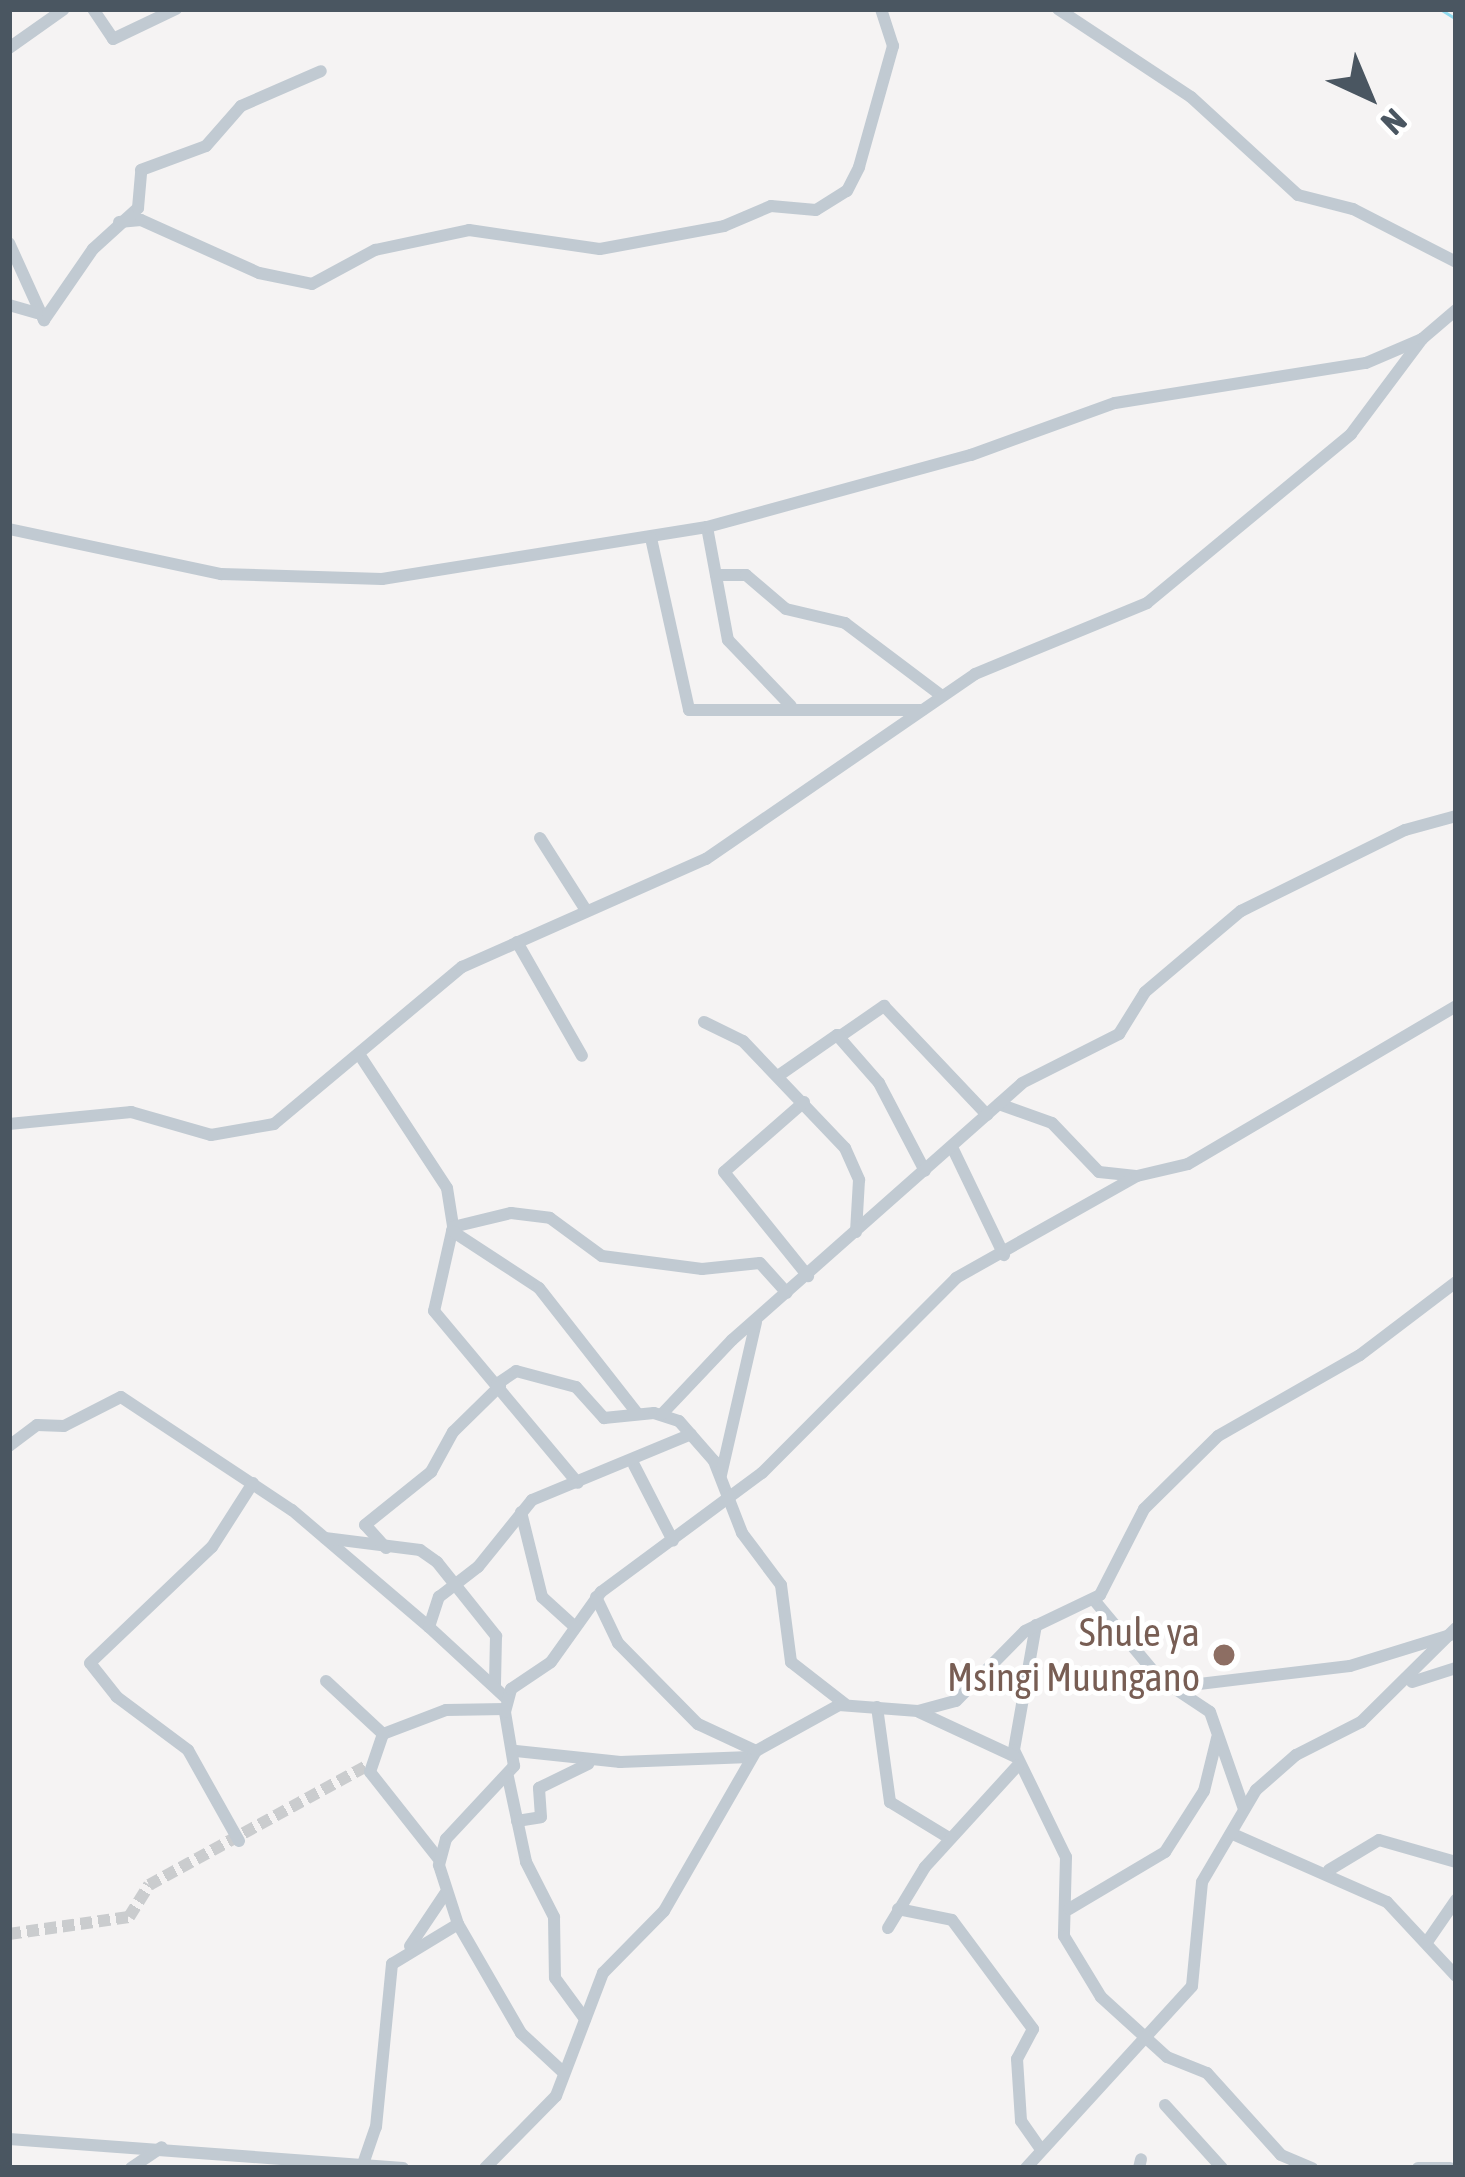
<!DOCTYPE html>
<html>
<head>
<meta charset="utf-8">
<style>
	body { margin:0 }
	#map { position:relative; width:1465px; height:2177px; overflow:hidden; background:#f5f3f3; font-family:"Asap Condensed",sans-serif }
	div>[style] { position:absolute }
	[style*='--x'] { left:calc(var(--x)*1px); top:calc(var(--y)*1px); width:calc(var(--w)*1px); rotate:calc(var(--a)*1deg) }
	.stream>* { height:3px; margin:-1.5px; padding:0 1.5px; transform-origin:1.5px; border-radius:1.5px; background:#90daee }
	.street-tunnel>* { height:12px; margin-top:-6px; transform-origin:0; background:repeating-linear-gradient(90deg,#caccce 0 12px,transparent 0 18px) }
	.street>* { height:12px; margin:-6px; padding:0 6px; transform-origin:6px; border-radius:6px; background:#c1cad2 }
	.dots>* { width:33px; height:33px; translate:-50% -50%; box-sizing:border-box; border:6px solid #fff; border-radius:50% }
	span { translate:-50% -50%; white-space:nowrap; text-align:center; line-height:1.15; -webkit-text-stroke:10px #fff; paint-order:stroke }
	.education-label { font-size:39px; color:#785e54 }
	.right { translate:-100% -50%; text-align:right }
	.frame { position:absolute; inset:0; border:12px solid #4a5661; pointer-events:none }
	.north { position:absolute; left:1309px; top:36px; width:120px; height:120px; -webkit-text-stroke:9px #fff; paint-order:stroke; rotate:136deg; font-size:33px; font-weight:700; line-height:48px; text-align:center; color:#4a5661 }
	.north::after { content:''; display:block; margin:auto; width:42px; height:54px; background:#4a5661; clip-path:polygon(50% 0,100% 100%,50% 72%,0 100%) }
</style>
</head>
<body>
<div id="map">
	<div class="stream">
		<i style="--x:1440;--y:9;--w:19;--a:32"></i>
	</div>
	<div class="street-tunnel">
		<i style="--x:9;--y:1934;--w:121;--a:-8.1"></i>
		<i style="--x:129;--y:1917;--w:38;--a:-58"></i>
		<i style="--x:149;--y:1885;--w:250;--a:-28.7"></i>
	</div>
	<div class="street">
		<i style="--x:93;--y:9;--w:36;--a:56"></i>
		<i style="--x:113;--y:39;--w:70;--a:-25.5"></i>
		<i style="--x:1058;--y:9;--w:159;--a:33.5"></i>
		<i style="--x:1191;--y:97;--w:145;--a:42.5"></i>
		<i style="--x:1298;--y:195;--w:57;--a:14.3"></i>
		<i style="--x:1353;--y:209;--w:116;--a:27.2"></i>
		<i style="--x:9;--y:48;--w:67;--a:-35.3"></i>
		<i style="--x:119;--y:222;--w:22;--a:-5"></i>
		<i style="--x:141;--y:220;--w:129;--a:24.2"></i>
		<i style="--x:259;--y:273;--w:54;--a:11.7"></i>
		<i style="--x:312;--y:284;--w:72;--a:-28.4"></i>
		<i style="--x:375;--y:250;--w:96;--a:-12"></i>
		<i style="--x:469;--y:230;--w:132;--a:8.3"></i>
		<i style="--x:600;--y:249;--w:126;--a:-10.5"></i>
		<i style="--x:724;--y:226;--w:51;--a:-23.1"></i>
		<i style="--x:771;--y:206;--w:45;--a:5.1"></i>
		<i style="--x:816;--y:210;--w:36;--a:-32"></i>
		<i style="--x:847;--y:191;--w:27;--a:-63"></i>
		<i style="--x:859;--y:167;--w:126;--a:-74.3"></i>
		<i style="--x:893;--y:46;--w:39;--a:-108"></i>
		<i style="--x:9;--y:243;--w:85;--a:65.6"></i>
		<i style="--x:44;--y:320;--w:86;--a:-55.4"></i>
		<i style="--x:93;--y:249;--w:61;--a:-42.3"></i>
		<i style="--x:138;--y:208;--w:38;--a:-85"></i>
		<i style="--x:141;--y:170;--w:69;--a:-20.3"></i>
		<i style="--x:206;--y:146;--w:53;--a:-48.8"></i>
		<i style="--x:241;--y:106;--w:87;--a:-23.6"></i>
		<i style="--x:9;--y:305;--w:29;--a:16"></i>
		<i style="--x:707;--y:527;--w:115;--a:79.5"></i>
		<i style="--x:728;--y:640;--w:91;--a:46.3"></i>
		<i style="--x:9;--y:529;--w:217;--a:12"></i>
		<i style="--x:221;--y:574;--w:161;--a:1.8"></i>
		<i style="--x:382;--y:579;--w:329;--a:-9.1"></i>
		<i style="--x:707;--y:527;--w:274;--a:-15.3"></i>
		<i style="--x:971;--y:455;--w:153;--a:-19.9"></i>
		<i style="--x:1115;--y:403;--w:254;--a:-9.1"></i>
		<i style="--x:1366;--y:363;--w:61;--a:-23.2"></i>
		<i style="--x:651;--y:538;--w:176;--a:77.5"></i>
		<i style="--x:689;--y:710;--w:233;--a:0"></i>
		<i style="--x:716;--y:575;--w:30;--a:0"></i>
		<i style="--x:746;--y:575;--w:52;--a:40.4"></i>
		<i style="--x:786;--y:609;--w:61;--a:13.3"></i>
		<i style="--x:845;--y:623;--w:121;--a:37"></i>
		<i style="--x:540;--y:838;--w:82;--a:57.5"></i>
		<i style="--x:517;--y:942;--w:131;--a:60.3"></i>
		<i style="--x:704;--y:1022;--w:43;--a:26"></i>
		<i style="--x:743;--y:1041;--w:148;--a:46.4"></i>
		<i style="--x:845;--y:1148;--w:35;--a:66"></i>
		<i style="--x:859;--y:1180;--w:52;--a:93.3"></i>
		<i style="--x:839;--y:1037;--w:55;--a:-34.6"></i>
		<i style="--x:884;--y:1006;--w:150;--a:46.6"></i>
		<i style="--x:359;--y:1054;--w:160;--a:56.7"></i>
		<i style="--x:447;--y:1188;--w:39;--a:81"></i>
		<i style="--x:453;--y:1227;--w:86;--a:102.7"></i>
		<i style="--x:434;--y:1311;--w:224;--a:50.1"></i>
		<i style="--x:778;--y:1076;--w:72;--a:-34.8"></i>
		<i style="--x:837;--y:1035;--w:64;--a:48.8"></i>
		<i style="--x:879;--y:1083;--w:99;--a:62.4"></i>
		<i style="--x:804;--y:1102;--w:106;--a:138.8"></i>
		<i style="--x:724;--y:1172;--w:134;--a:51.1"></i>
		<i style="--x:999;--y:1104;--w:56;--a:19.7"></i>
		<i style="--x:1052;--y:1123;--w:68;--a:46.2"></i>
		<i style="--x:1099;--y:1172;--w:37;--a:6"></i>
		<i style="--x:9;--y:1124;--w:123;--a:-5.6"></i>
		<i style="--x:131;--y:1112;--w:83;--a:16"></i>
		<i style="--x:211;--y:1135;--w:64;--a:-9.9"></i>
		<i style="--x:274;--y:1124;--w:245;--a:-39.9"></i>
		<i style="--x:462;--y:967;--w:267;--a:-23.9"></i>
		<i style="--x:706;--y:859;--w:326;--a:-34.5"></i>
		<i style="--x:975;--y:674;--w:186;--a:-22.4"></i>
		<i style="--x:1147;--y:603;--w:265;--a:-39.6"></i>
		<i style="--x:1351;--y:434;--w:119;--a:-53.2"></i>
		<i style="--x:1422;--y:339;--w:45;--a:-40.5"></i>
		<i style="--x:952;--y:1147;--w:120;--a:64.3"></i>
		<i style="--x:453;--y:1227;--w:60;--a:-13.6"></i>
		<i style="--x:511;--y:1213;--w:39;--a:7"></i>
		<i style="--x:550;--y:1218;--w:64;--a:36.2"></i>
		<i style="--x:602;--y:1256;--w:101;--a:7.4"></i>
		<i style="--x:702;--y:1269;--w:58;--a:-5.9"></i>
		<i style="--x:760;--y:1263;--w:40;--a:48"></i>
		<i style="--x:452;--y:1231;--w:104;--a:33.2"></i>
		<i style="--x:539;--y:1288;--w:159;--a:51.9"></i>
		<i style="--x:497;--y:1384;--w:23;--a:-34"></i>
		<i style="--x:516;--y:1371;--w:62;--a:14.9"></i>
		<i style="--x:576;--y:1387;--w:42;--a:47.9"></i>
		<i style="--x:604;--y:1418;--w:50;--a:-5.7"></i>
		<i style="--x:654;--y:1413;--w:26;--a:18"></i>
		<i style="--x:679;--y:1421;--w:53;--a:48.8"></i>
		<i style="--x:714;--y:1461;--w:77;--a:68.7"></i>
		<i style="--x:742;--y:1533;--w:65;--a:53.1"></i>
		<i style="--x:781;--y:1585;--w:78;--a:82.6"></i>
		<i style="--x:791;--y:1662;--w:68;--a:37.9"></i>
		<i style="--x:662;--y:1414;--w:102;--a:-46.6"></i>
		<i style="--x:732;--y:1340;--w:387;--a:-41.5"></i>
		<i style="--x:1022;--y:1083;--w:109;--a:-26.8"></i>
		<i style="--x:1119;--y:1034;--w:49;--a:-58.2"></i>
		<i style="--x:1145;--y:992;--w:126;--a:-40.2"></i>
		<i style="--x:1241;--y:911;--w:183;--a:-26.3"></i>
		<i style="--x:1405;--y:830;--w:53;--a:-15.4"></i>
		<i style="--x:9;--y:1446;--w:35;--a:-37"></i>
		<i style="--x:37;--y:1425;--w:27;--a:2"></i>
		<i style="--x:64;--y:1426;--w:64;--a:-27"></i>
		<i style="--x:121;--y:1397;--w:205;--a:33.5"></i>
		<i style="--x:292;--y:1510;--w:180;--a:40.5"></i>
		<i style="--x:634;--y:1465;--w:85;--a:62.8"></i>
		<i style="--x:721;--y:1475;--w:157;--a:-77.1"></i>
		<i style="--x:521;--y:1512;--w:88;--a:76.1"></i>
		<i style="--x:542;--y:1597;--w:45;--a:42.3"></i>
		<i style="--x:325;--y:1538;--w:96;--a:7.2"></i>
		<i style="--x:420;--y:1550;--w:21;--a:35"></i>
		<i style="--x:437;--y:1562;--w:95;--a:51.4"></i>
		<i style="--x:496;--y:1636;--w:49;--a:91.2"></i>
		<i style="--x:386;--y:1548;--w:31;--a:-132"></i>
		<i style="--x:365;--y:1525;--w:85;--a:-38.8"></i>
		<i style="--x:431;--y:1472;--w:46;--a:-61.2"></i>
		<i style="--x:453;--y:1432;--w:66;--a:-44.4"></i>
		<i style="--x:596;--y:1597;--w:51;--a:64.4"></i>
		<i style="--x:618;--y:1643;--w:114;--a:45.4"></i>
		<i style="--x:698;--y:1724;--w:64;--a:25"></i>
		<i style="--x:1094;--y:1600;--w:102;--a:50.2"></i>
		<i style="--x:1159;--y:1678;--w:61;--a:33.7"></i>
		<i style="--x:1210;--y:1712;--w:103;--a:70.7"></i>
		<i style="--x:1036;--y:1625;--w:127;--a:100"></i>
		<i style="--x:1014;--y:1750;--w:119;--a:64.1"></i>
		<i style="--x:1066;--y:1857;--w:79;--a:91.5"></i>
		<i style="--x:1064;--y:1936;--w:71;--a:58.8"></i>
		<i style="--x:1101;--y:1997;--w:89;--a:42.3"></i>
		<i style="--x:1167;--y:2057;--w:43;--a:21.8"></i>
		<i style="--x:1207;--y:2073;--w:110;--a:47.9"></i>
		<i style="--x:1281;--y:2155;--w:34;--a:23"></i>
		<i style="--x:326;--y:1681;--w:78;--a:42.9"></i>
		<i style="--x:383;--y:1734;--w:67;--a:-20.9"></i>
		<i style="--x:446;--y:1710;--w:59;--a:-1"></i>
		<i style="--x:1412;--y:1682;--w:46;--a:-17.7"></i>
		<i style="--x:1174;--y:1687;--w:177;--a:-6.8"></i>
		<i style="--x:1350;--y:1666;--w:105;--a:-17.2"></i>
		<i style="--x:506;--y:1698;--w:105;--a:-137.3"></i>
		<i style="--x:429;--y:1627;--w:32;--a:-72"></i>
		<i style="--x:439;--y:1597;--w:49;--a:-37.6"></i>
		<i style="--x:478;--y:1567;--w:86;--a:-51.1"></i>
		<i style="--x:532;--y:1500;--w:172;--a:-22.5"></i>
		<i style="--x:877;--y:1707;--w:96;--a:82.2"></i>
		<i style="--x:890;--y:1802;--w:69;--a:31.4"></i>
		<i style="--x:919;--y:1712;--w:105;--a:24.9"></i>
		<i style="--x:383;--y:1734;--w:40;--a:108.9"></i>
		<i style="--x:370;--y:1772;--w:110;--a:51.7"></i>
		<i style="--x:516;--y:1751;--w:105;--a:6"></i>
		<i style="--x:620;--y:1762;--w:130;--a:-2.2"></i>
		<i style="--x:508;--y:1777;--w:87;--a:78"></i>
		<i style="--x:526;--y:1862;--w:62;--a:63"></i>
		<i style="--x:554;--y:1917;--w:61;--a:89.1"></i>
		<i style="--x:555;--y:1978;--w:51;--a:53.8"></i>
		<i style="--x:517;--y:1821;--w:24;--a:-9"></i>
		<i style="--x:541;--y:1817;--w:29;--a:-94"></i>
		<i style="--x:539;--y:1788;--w:55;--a:-26.1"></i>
		<i style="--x:1235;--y:1835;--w:166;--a:23.8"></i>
		<i style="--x:1387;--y:1902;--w:101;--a:47"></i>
		<i style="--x:239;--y:1841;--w:104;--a:-119.3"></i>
		<i style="--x:188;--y:1750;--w:89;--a:-143.3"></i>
		<i style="--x:117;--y:1697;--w:43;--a:-128.5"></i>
		<i style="--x:90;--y:1663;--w:168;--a:-43.6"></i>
		<i style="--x:212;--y:1547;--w:76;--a:-57.4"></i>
		<i style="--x:1329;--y:1870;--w:58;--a:-31"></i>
		<i style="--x:1379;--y:1840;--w:80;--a:15.9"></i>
		<i style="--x:898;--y:1909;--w:55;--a:11.5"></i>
		<i style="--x:952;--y:1920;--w:136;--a:53.4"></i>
		<i style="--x:1033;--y:2029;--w:34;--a:118"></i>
		<i style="--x:1017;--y:2059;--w:62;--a:86.3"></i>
		<i style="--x:1021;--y:2121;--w:35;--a:55"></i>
		<i style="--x:1069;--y:1909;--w:112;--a:-30.7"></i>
		<i style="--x:1165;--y:1852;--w:72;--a:-57.4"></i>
		<i style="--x:1204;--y:1791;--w:55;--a:-76.2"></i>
		<i style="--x:888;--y:1928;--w:71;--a:-58.8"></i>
		<i style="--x:925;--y:1867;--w:138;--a:-47.6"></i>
		<i style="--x:1427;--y:1942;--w:51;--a:-55.4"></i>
		<i style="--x:410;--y:1946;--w:63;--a:-56.1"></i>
		<i style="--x:564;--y:2073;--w:59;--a:-137.1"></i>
		<i style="--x:521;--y:2033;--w:126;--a:-120"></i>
		<i style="--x:458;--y:1924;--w:62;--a:-107.9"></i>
		<i style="--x:439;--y:1865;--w:27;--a:-75"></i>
		<i style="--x:446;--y:1839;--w:100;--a:-47"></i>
		<i style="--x:514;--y:1766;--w:55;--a:-99.5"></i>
		<i style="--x:505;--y:1712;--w:24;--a:-75"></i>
		<i style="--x:511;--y:1689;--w:48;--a:-34"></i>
		<i style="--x:551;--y:1662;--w:86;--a:-54.5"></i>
		<i style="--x:601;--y:1592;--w:200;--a:-36.5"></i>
		<i style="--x:762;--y:1473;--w:275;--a:-45.1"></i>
		<i style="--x:956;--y:1278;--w:208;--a:-29.4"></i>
		<i style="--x:1137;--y:1176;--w:52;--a:-13.2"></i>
		<i style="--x:1188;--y:1164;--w:311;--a:-30.5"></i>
		<i style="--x:1165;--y:2105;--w:85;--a:47.9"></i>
		<i style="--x:9;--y:2139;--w:395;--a:4.2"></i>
		<i style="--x:363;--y:2164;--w:39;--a:-71"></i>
		<i style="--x:376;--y:2127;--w:164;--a:-84.4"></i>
		<i style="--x:392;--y:1964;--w:77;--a:-31.2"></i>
		<i style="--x:131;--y:2168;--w:37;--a:-34"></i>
		<i style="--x:485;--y:2168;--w:101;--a:-45.4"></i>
		<i style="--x:556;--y:2096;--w:132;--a:-69.1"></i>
		<i style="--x:603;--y:1973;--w:87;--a:-45.5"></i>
		<i style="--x:664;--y:1911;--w:185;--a:-60.1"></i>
		<i style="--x:756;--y:1751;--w:95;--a:-29"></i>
		<i style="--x:839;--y:1705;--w:79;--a:4.3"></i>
		<i style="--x:918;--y:1711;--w:39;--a:-15"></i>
		<i style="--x:956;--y:1701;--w:98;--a:-45.4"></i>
		<i style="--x:1025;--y:1631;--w:83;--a:-25.6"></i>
		<i style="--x:1100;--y:1595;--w:97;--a:-62.9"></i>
		<i style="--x:1144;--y:1509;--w:104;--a:-44.6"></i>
		<i style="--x:1218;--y:1436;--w:163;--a:-29.7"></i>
		<i style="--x:1360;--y:1355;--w:121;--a:-37.2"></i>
		<i style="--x:1026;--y:2168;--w:246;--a:-47.6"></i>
		<i style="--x:1192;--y:1986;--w:104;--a:-84.5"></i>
		<i style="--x:1202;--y:1882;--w:107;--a:-59.6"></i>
		<i style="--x:1256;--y:1790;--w:53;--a:-41.2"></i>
		<i style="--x:1296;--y:1755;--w:73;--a:-26.9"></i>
		<i style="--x:1361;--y:1722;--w:134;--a:-44.7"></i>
		<i style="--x:1139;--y:2168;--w:9;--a:-77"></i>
		<i style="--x:1418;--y:2168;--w:32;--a:0"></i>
	</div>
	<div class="dots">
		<i style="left:1224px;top:1655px;background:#8d6e63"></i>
	</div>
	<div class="education-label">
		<span class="right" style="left:1200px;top:1655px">Shule ya<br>Msingi Muungano</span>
	</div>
	<div class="frame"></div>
	<div class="north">N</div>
</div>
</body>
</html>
